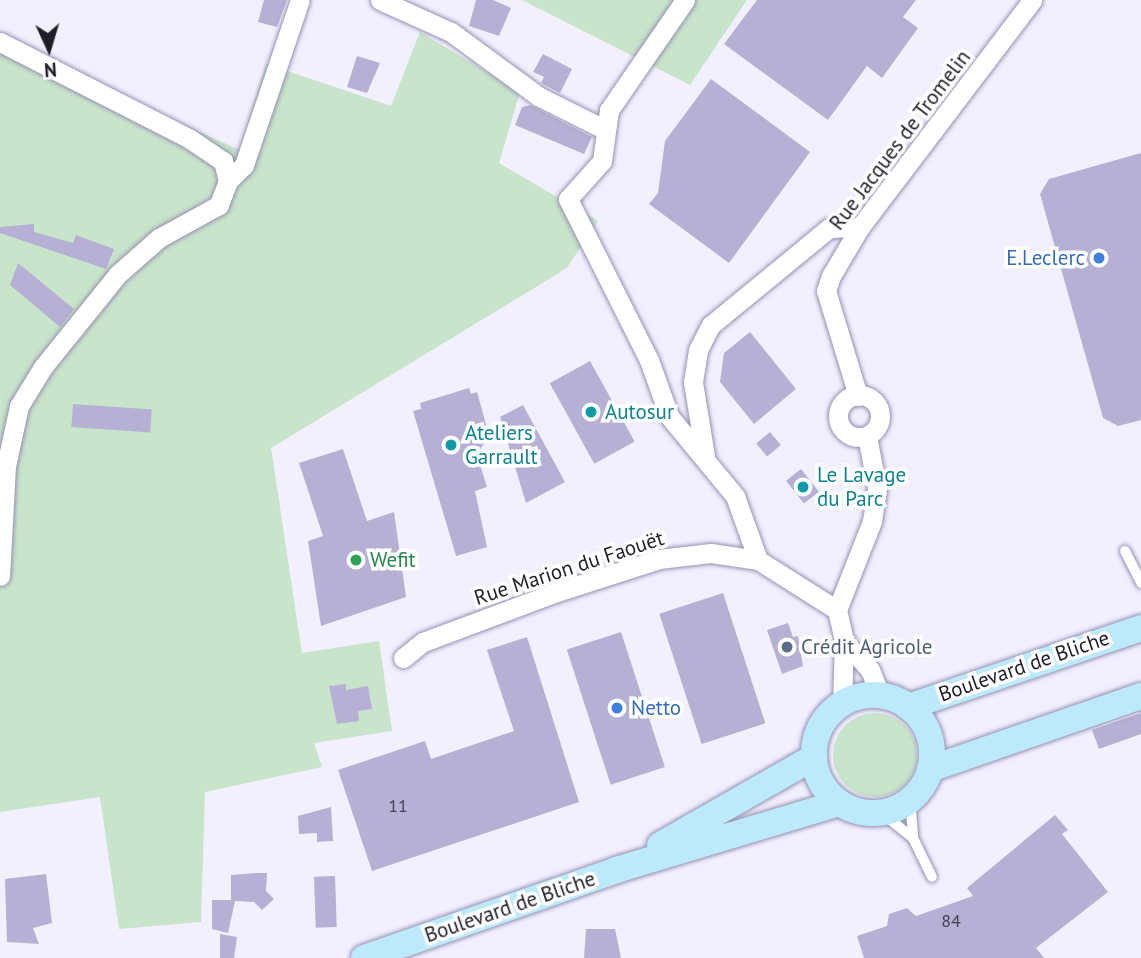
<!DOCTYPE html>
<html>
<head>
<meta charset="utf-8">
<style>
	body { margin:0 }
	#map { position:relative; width:1141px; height:958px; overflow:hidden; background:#f2f0ff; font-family:"PT Sans",sans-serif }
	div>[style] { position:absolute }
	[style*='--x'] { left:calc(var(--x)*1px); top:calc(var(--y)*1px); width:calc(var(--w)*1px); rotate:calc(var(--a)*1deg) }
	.green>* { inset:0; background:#c8e4ca }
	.round { border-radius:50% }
	.building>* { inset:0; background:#b5b0d4; transform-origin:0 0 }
	.roads { filter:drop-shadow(0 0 2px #9691b2) drop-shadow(0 0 2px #9691b2) }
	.lane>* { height:10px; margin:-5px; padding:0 5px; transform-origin:5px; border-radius:5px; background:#fff }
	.street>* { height:19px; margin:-9.5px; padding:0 9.5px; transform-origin:9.5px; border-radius:9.5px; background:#fff }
	.street>.ring { margin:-9.5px; padding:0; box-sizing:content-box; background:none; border:19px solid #fff; border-radius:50% }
	.secondary>* { height:26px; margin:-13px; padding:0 13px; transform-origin:13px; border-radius:13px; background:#bdeafb }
	.secondary>.ring { margin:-13px; padding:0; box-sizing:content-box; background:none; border:26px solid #bdeafb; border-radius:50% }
	.dots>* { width:19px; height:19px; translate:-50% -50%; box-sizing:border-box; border:4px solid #fff; border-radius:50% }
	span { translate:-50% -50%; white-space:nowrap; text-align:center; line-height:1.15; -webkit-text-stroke:7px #fff; paint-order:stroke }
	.number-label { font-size:18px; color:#454254 }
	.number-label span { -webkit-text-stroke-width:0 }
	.street-label { font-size:21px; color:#201d2a }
	.shop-label { font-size:21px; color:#366cbe }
	.right { translate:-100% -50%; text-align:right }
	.left { translate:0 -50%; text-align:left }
	.culture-label { font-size:21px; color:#0d838f }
	.leisure-label { font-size:21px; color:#27864d }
	.service-label { font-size:21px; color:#4e5e75 }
	.north { position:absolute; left:14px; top:14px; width:70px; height:70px; -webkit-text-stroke:5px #fff; paint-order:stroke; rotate:176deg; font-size:19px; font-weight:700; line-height:28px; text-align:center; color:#201d2a }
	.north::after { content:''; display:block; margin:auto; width:24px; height:32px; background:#201d2a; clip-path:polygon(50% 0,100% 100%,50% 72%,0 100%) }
</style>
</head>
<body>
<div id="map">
	<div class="green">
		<i style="clip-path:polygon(522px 0,747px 0,690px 85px)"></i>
		<i style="clip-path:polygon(420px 32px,520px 92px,499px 163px,598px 221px,567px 268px,271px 448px,302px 653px,379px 641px,392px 731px,314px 743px,322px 767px,205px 792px,201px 922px,119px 929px,100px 797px,0 812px,0 33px,101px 88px,240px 150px,266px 64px,391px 106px)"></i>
		<i class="round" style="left:833px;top:713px;width:84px;height:84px"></i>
	</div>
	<div class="building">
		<i style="clip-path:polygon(264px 0,287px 0,277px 27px,258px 22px)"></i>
		<i style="clip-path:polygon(476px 0,493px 0,511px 8px,499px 36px,469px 26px)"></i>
		<i style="clip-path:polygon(757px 0,916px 0,903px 17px,918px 28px,882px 78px,867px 66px,828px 120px,724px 44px)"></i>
		<i style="clip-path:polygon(543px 54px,572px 69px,560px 93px,541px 83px,544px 77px,533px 72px)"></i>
		<i style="clip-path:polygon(357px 56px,380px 63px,367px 93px,347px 87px)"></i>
		<i style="clip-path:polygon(711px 79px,810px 152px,729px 263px,649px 204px,658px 193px,665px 141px)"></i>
		<i style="clip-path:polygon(530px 105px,592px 137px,584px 154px,515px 125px,522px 107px)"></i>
		<i style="clip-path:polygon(1141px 153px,1141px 420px,1118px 426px,1103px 418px,1040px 194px,1049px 179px)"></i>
		<i style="clip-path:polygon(34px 224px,34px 232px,73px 243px,76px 235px,114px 249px,106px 269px,0 233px,0 227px)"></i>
		<i style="clip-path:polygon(18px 263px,74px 309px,60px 327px,10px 285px)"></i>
		<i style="clip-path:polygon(750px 332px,796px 389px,754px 424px,720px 382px,724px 353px)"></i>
		<i style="left:590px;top:361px;width:92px;height:46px;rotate:61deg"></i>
		<i style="clip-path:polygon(469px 388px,471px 394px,477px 392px,489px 435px,477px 455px,487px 487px,475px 491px,487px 547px,456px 556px,413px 411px,421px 409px,420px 403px)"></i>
		<i style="left:73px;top:404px;width:79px;height:23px;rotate:4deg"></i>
		<i style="clip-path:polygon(523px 405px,565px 482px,526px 503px,500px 417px)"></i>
		<i style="left:770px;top:432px;width:17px;height:18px;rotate:50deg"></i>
		<i style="clip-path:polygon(343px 449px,367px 521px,394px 512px,406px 597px,321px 626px,308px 541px,323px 536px,299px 463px)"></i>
		<i style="left:801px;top:469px;width:29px;height:19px;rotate:52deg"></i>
		<i style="left:723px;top:593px;width:137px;height:67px;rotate:72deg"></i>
		<i style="clip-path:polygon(788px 623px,793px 637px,798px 636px,803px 666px,782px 674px,767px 630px)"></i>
		<i style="left:621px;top:632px;width:142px;height:57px;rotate:72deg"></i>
		<i style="clip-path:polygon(527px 637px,579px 802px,372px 871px,338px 770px,425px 741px,431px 759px,514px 731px,487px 650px)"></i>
		<i style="clip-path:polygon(346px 684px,346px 690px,368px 686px,372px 709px,358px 711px,359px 721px,337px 724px,329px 686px)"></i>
		<i style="clip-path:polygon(1141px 713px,1141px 734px,1099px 749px,1092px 730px)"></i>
		<i style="clip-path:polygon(331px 807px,333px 841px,317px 842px,317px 833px,299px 834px,298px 816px)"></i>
		<i style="clip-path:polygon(1055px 815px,1068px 830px,1062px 834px,1108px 892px,1036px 948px,1044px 958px,864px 958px,857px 936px,887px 926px,889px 914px,907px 908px,916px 916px,973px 896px,967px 888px)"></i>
		<i style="clip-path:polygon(256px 873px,267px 873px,266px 891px,274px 899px,262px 910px,254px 902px,235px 901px,228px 933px,212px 929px,212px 900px,231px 900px,231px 875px)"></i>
		<i style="clip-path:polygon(46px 874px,52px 923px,33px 928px,39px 944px,7px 942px,5px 879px)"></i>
		<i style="left:335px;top:876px;width:51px;height:21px;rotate:88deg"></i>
		<i style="clip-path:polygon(586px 929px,615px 929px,621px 958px,584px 958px)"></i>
		<i style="clip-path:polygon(220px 934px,237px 937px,234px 958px,220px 958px)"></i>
	</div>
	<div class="roads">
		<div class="lane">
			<i style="--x:1125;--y:551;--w:36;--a:63"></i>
			<i style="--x:910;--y:800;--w:38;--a:85"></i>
			<i style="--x:913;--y:838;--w:43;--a:64"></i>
			<i style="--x:882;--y:813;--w:40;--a:39"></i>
		</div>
		<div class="street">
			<i style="--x:380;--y:0;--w:78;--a:24.3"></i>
			<i style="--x:451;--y:32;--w:108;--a:36.3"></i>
			<i style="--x:538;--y:96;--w:76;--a:26.6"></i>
			<i style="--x:685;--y:0;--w:134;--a:124.6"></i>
			<i style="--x:609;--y:110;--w:51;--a:97.8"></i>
			<i style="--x:602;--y:161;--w:51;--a:131.8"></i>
			<i style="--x:568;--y:199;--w:180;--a:63.3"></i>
			<i style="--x:649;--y:360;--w:59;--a:70.3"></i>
			<i style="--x:669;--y:416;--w:104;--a:50.5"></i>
			<i style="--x:735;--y:496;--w:68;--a:70.2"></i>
			<i style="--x:0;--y:42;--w:213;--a:27"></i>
			<i style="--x:190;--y:139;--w:40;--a:34"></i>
			<i style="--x:223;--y:161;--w:21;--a:76"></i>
			<i style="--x:228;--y:181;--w:26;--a:111"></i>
			<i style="--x:219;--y:205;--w:68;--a:151.2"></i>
			<i style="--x:159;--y:238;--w:55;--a:138.7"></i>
			<i style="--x:118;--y:274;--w:119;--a:128.9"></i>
			<i style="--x:43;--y:367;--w:46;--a:121.6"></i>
			<i style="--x:19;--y:406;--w:61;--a:102.2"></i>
			<i style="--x:6;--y:466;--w:110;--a:93.1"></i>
			<i style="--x:228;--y:181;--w:23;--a:-45"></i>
			<i style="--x:244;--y:165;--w:174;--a:-71.3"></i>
			<i class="ring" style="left:838px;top:395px;width:23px;height:23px"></i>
			<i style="--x:858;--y:396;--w:110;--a:-106.9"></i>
			<i style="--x:826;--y:291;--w:16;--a:-72"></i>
			<i style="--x:831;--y:276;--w:57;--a:-59.4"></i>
			<i style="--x:860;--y:227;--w:285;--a:-52.8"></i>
			<i style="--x:705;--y:456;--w:75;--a:-99.2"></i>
			<i style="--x:693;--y:382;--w:32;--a:-81"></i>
			<i style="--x:698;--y:350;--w:28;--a:-63"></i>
			<i style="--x:711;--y:325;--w:153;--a:-39.4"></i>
			<i style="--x:829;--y:228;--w:31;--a:-2"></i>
			<i style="--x:837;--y:610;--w:96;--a:-68.5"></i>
			<i style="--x:872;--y:521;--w:33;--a:-81"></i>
			<i style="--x:877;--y:488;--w:53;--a:-100.9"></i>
			<i style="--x:844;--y:641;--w:39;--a:48"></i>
			<i style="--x:870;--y:670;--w:27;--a:68"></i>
			<i style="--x:403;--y:658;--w:26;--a:-39"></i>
			<i style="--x:423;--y:642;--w:143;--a:-20.5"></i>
			<i style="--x:557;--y:592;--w:107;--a:-17.9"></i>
			<i style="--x:659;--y:559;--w:52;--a:-6.6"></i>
			<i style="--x:711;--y:553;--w:48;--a:8.5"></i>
			<i style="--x:758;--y:560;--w:93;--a:32.3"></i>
			<i style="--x:837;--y:610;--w:32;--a:77"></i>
			<i style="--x:844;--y:641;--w:63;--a:91.8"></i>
		</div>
		<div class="secondary">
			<i class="ring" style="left:814px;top:695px;width:92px;height:92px"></i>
			<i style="--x:908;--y:707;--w:246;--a:-18.7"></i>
			<i style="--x:930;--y:769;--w:223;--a:-19.1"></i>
			<i style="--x:660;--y:845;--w:177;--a:-29.7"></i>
			<i style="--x:364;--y:958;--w:267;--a:-19.2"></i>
			<i style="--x:616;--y:870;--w:233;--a:-16.7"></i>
		</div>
	</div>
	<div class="dots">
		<i style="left:1099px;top:258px;background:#3f7fe0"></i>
		<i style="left:591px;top:412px;background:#0f9aa8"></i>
		<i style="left:451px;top:445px;background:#0f9aa8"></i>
		<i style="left:803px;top:487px;background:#0f9aa8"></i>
		<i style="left:356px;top:560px;background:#2e9e5b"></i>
		<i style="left:787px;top:647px;background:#5c6f8a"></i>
		<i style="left:617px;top:708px;background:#3f7fe0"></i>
	</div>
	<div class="number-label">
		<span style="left:398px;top:806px">11</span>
		<span style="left:951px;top:921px">84</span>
	</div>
	<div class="street-label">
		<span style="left:900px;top:140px;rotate:-53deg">Rue Jacques de Tromelin</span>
		<span style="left:569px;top:568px;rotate:-18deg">Rue Marion du Faouët</span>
		<span style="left:1024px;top:666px;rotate:-19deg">Boulevard de Bliche</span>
		<span style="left:510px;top:907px;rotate:-19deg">Boulevard de Bliche</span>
	</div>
	<div class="shop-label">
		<span class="right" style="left:1085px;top:258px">E.Leclerc</span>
		<span class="left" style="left:631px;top:708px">Netto</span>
	</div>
	<div class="culture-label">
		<span class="left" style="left:605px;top:412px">Autosur</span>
		<span class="left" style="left:465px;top:445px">Ateliers<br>Garrault</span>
		<span class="left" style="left:817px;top:487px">Le Lavage<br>du Parc</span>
	</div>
	<div class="leisure-label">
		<span class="left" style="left:370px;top:560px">Wefit</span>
	</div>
	<div class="service-label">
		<span class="left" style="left:801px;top:647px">Crédit Agricole</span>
	</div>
	<div class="north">N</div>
</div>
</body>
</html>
